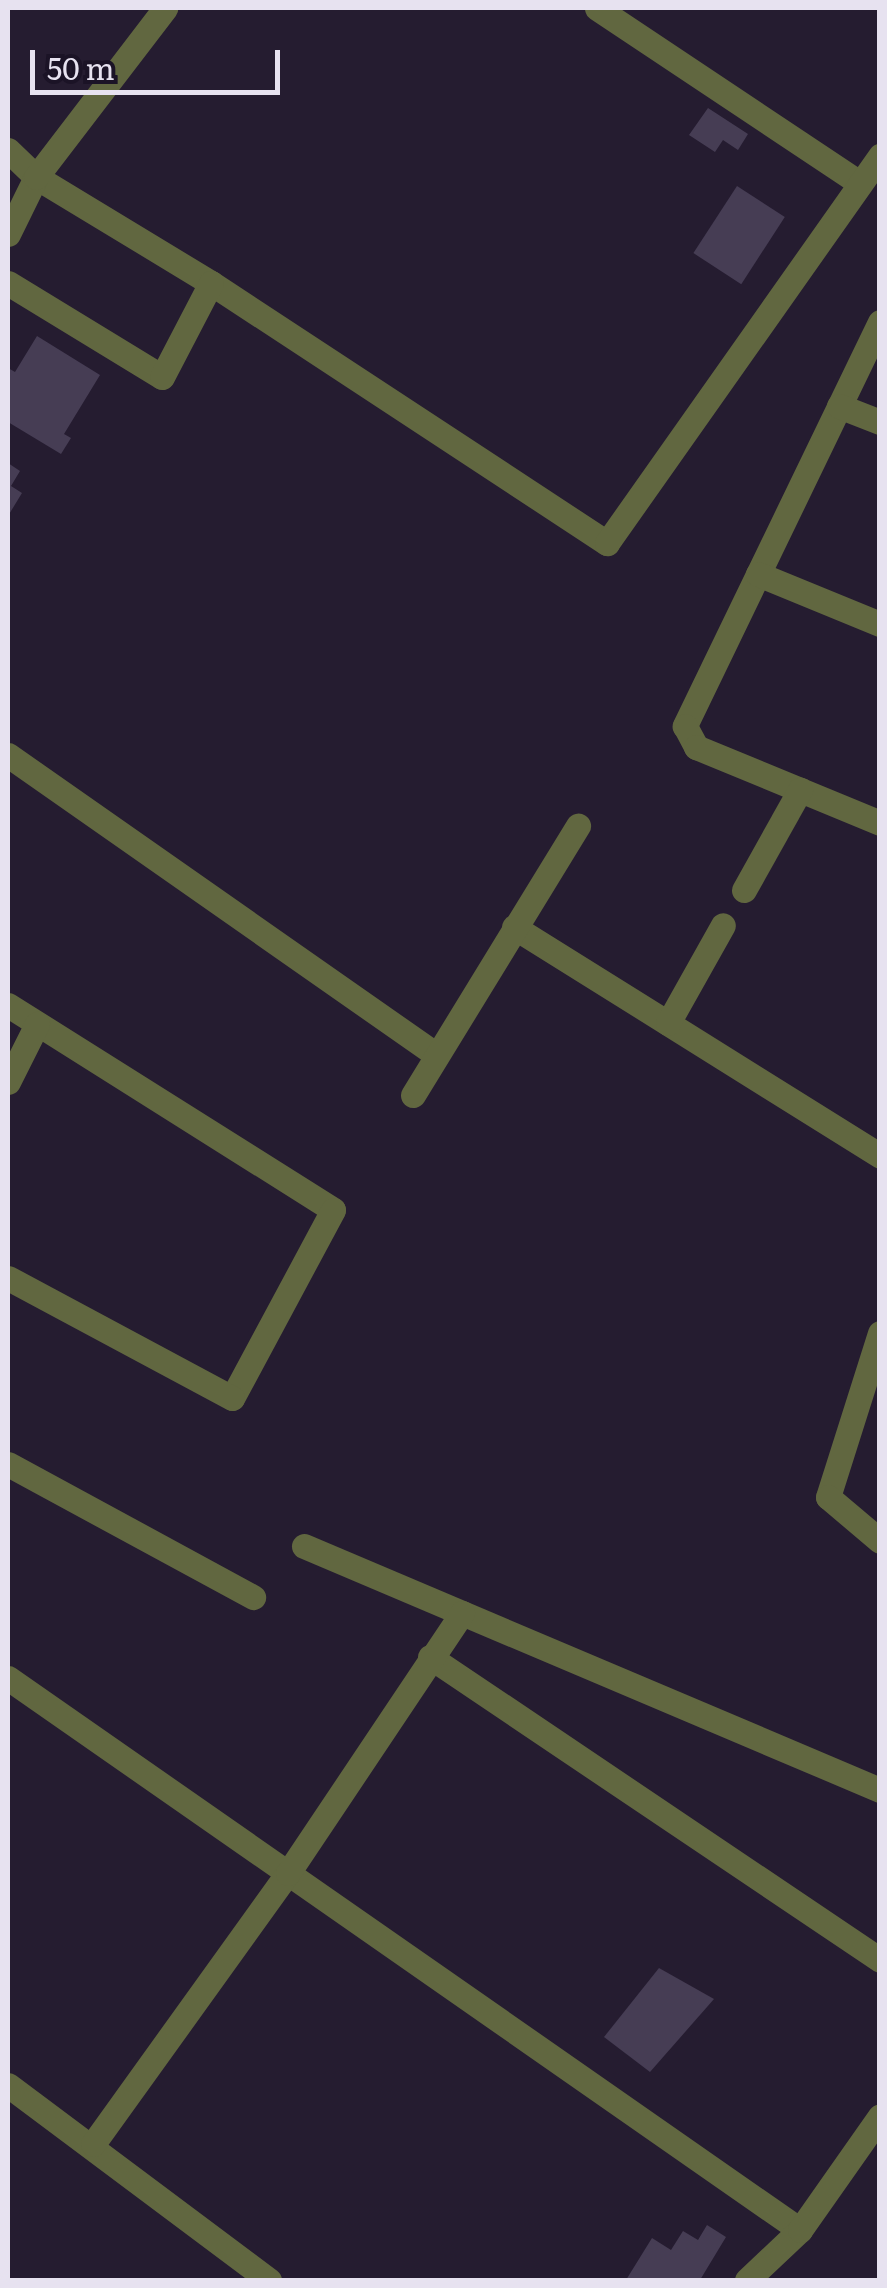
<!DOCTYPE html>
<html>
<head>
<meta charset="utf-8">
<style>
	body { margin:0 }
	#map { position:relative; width:887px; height:2288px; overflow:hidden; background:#251c30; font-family:Literata,serif }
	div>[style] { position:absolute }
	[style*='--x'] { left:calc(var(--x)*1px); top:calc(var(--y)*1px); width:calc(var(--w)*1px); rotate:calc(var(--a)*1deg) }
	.building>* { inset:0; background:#463d54; transform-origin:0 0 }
	.minor>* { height:25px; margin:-12.5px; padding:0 12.5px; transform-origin:12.5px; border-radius:12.5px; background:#616740 }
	span { translate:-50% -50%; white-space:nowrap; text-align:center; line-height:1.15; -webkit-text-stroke:8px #1b1326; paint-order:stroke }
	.frame { position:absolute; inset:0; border:10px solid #e7e2f0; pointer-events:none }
	.scale { position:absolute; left:30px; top:50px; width:250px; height:45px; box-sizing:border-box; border:5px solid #e7e2f0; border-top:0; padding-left:12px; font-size:30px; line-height:35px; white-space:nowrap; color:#e7e2f0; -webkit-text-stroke:8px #1b1326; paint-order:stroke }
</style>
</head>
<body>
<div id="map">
	<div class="building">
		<i style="clip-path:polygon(708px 108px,748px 134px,738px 150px,723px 140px,715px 152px,689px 135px)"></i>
		<i style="left:737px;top:186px;width:57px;height:80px;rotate:33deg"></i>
		<i style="clip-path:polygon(37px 336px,100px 375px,64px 434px,71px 438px,61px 454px,8px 422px,8px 368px,15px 372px)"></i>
		<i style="clip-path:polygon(8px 463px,20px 471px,11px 486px,22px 493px,8px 516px)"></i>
		<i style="clip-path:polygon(659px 1968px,714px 1999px,650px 2072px,604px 2037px)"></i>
		<i style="clip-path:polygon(707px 2225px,726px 2237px,700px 2280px,626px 2280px,652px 2238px,671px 2250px,683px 2231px,698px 2240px)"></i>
	</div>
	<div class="minor">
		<i style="--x:597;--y:8;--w:314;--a:33.7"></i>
		<i style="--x:8;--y:150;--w:39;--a:44"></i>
		<i style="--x:36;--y:177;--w:205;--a:31.2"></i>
		<i style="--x:211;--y:283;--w:474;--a:33.3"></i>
		<i style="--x:607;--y:543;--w:474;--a:-54.8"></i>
		<i style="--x:8;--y:234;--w:64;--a:-63.8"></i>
		<i style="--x:36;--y:177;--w:213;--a:-52.6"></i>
		<i style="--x:8;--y:283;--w:180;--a:31.4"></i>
		<i style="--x:162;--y:377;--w:106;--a:-62.5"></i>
		<i style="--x:880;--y:322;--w:449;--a:115.8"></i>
		<i style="--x:685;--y:726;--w:24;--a:62"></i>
		<i style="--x:696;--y:747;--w:199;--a:22.4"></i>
		<i style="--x:839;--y:406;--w:44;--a:21.3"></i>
		<i style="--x:758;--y:574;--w:132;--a:22.3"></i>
		<i style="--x:8;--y:755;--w:521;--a:35"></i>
		<i style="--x:744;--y:890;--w:115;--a:-60.8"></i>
		<i style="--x:514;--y:927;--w:432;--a:32"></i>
		<i style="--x:8;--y:1005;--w:384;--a:32.2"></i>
		<i style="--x:333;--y:1210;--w:213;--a:118.2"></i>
		<i style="--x:232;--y:1398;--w:254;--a:-151.8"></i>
		<i style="--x:668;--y:1023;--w:112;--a:-60.7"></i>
		<i style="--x:8;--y:1082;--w:65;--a:-63.4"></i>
		<i style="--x:413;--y:1095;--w:316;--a:-58.5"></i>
		<i style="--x:880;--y:1333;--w:172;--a:107.6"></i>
		<i style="--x:828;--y:1497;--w:68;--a:40.2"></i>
		<i style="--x:8;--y:1464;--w:279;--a:28.5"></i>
		<i style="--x:304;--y:1546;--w:626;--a:22.96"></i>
		<i style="--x:430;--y:1657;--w:543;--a:33.95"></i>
		<i style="--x:8;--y:1678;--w:965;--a:34.88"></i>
		<i style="--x:8;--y:2085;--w:326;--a:36.8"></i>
		<i style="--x:93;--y:2144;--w:334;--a:-54.3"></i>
		<i style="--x:288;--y:1873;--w:313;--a:-56.2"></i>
		<i style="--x:747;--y:2280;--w:73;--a:-43.3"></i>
		<i style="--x:800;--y:2230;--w:139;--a:-54.9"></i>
	</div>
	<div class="frame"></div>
	<div class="scale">50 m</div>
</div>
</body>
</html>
